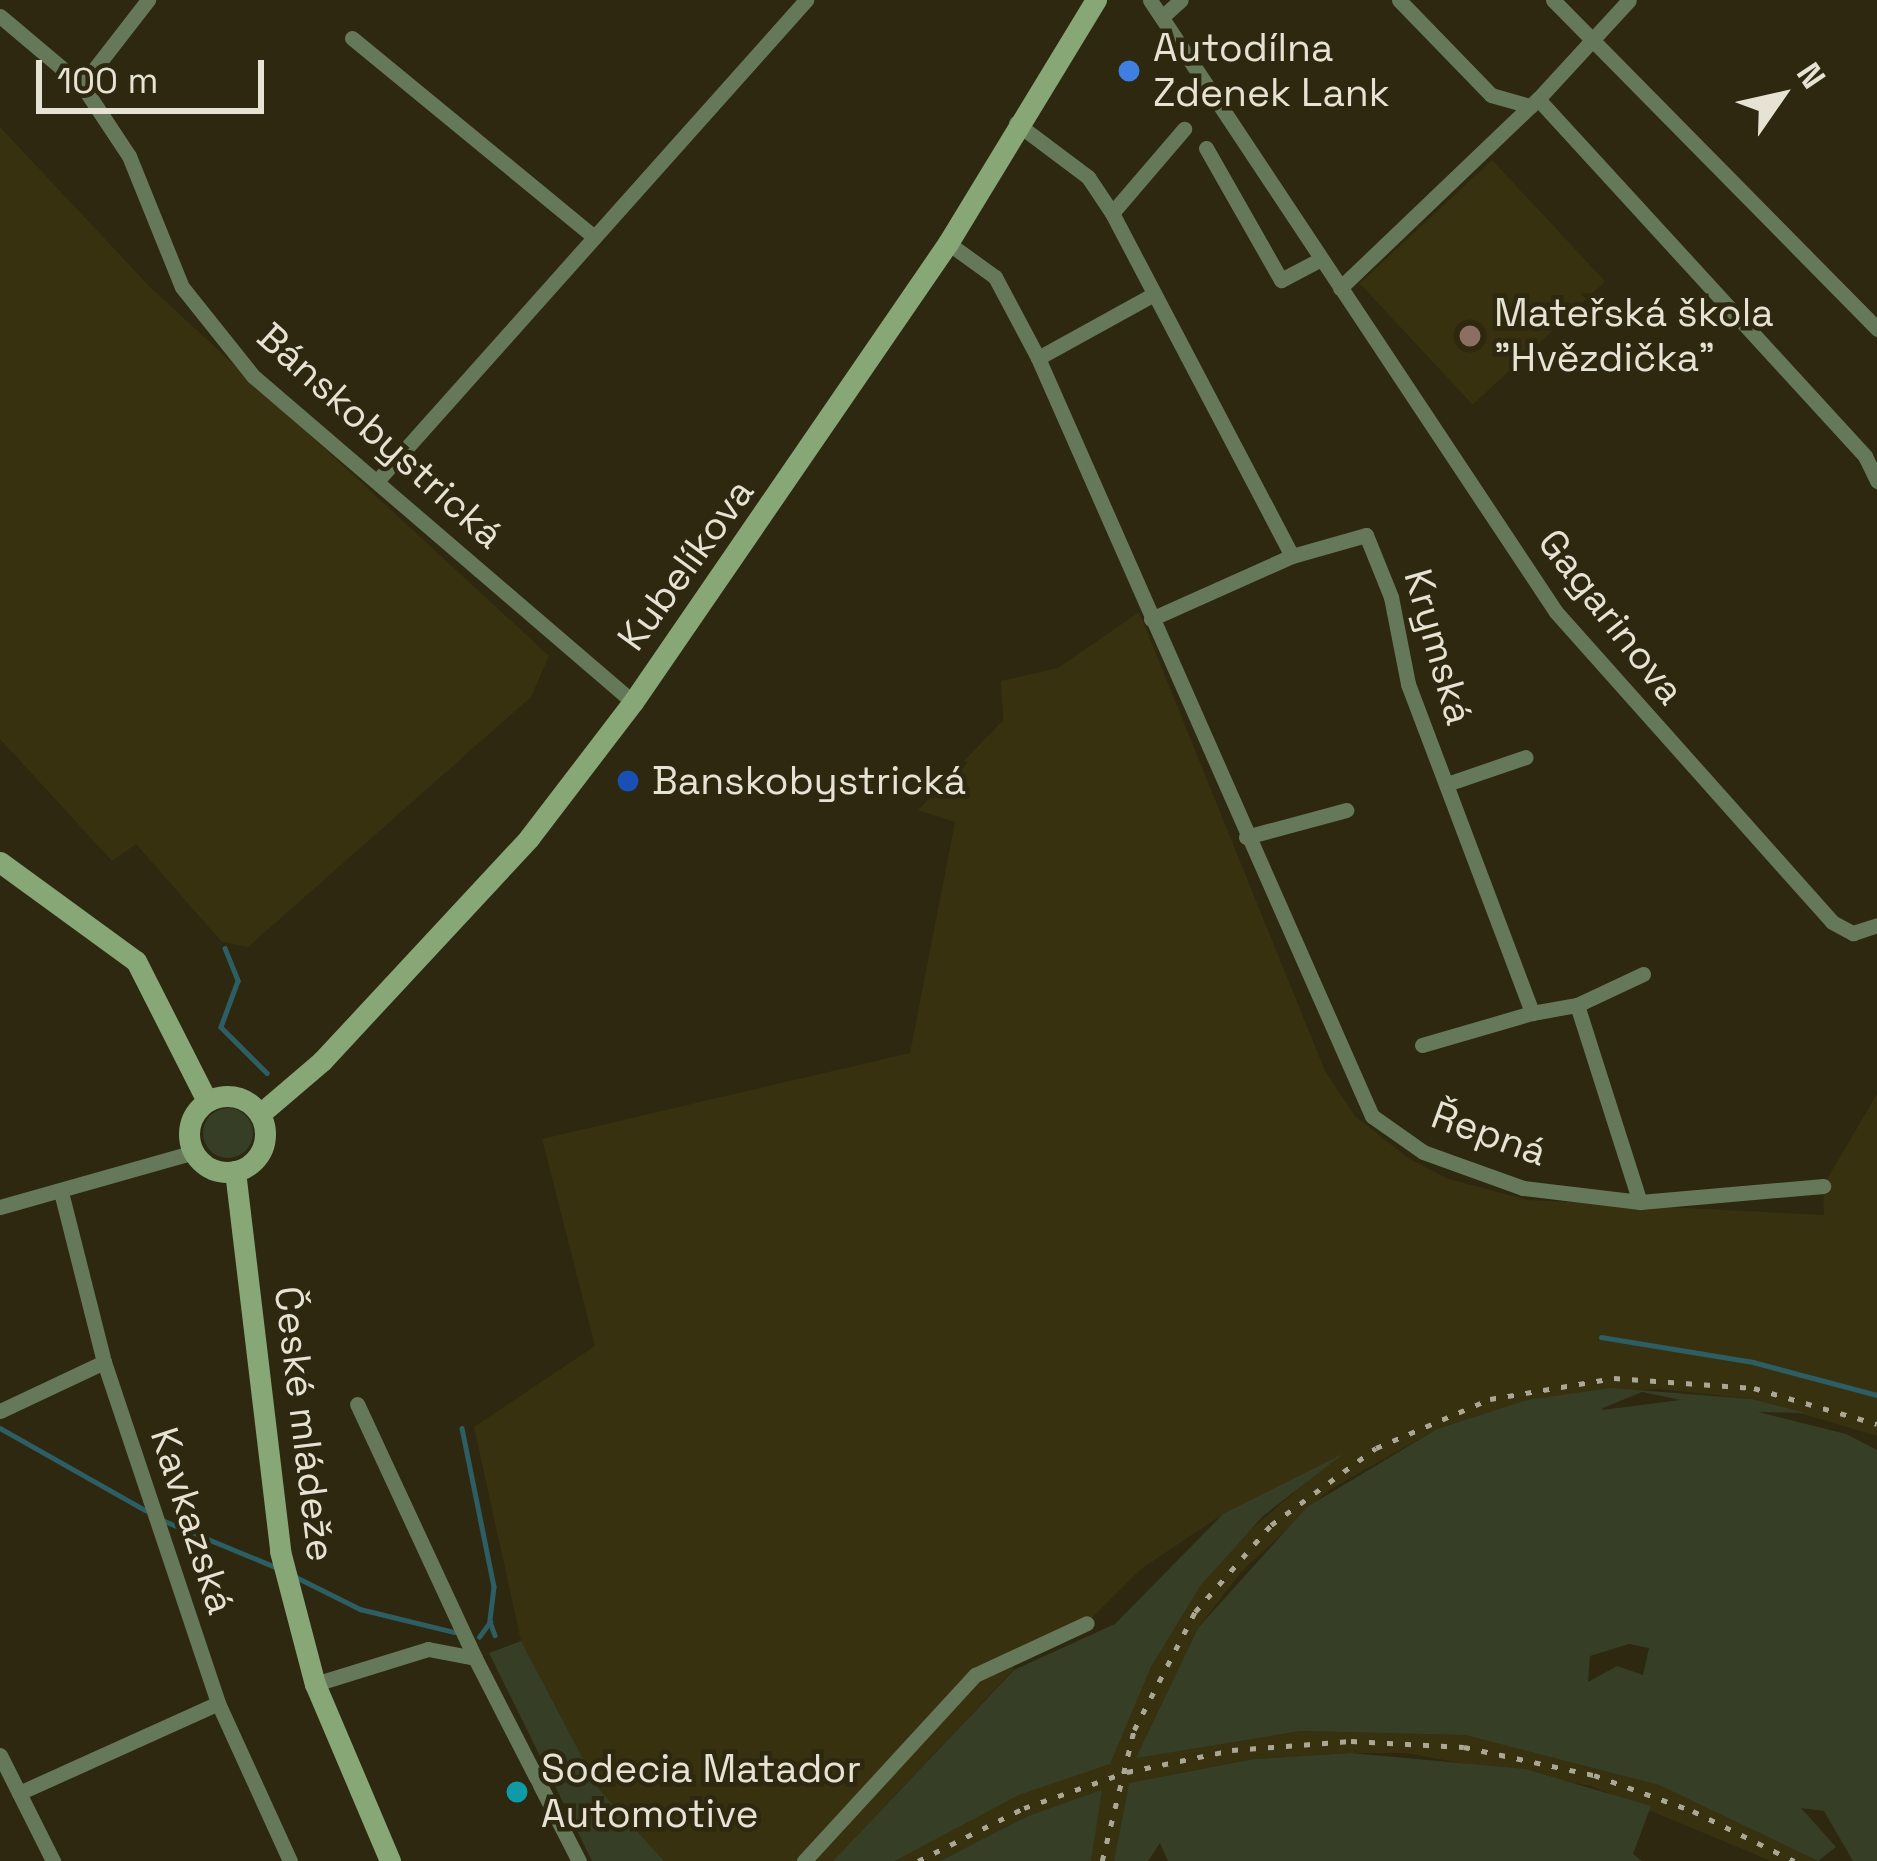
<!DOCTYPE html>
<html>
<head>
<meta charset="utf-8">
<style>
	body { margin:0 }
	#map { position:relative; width:1877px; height:1861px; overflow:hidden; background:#2d280f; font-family:"Space Grotesk",sans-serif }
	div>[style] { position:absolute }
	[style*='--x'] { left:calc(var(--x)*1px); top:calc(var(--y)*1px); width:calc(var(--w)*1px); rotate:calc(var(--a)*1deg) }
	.built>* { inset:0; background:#383110; transform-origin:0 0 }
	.green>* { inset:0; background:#363f26 }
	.round { border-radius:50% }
	.stream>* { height:4.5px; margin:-2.25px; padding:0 2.25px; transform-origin:2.25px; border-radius:2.25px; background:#2c5e64 }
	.street>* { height:15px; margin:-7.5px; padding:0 7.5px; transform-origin:7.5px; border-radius:7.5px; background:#65795a }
	.secondary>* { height:21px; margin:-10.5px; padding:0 10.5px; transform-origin:10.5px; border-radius:10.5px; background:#87a776 }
	.secondary>.ring { margin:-10.5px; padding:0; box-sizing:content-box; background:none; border:21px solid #87a776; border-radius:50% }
	.rail>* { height:4.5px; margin-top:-2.25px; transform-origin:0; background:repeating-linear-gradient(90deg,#aba795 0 6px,transparent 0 18px) }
	.dots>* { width:33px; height:33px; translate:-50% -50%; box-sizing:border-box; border:6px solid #2d280f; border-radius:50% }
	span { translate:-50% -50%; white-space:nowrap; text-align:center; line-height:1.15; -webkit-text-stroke:9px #2d280f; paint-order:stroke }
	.poi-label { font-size:39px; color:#e6e3d4 }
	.left { translate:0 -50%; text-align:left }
	.street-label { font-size:39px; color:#e6e3d4 }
	.north { position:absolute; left:1721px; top:36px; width:120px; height:120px; -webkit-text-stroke:9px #2d280f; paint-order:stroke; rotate:56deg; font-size:33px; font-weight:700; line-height:48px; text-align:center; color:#e6e3d4 }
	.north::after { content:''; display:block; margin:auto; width:42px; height:54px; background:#e6e3d4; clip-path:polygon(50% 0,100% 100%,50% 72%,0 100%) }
	.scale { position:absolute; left:36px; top:60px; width:228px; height:54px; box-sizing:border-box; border:6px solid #e6e3d4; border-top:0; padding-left:15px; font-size:36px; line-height:42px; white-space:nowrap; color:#e6e3d4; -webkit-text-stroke:9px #2d280f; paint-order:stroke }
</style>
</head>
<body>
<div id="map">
	<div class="built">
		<i style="clip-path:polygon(0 127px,150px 287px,549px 656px,531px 697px,248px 947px,222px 942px,136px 844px,112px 861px,0 739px)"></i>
		<i style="left:1492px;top:160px;width:166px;height:181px;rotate:47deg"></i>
		<i style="clip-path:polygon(1139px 612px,1325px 1071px,1355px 1116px,1408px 1158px,1449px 1179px,1528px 1200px,1824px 1215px,1823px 1186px,1877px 1094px,1877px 1436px,1752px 1399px,1659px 1389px,1527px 1400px,1437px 1429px,1329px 1490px,1241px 1572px,1198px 1628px,1137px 1757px,1301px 1731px,1465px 1735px,1659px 1785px,1818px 1861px,1771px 1861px,1591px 1786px,1405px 1753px,1351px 1753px,1254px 1759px,1129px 1783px,1114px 1861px,1091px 1861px,1101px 1791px,1028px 1816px,940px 1861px,895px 1861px,1019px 1795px,1109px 1764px,1151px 1667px,1201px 1585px,1242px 1537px,1330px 1462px,1223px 1514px,1141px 1569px,1087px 1623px,1019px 1651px,1013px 1670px,833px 1861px,664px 1861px,599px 1789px,521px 1641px,474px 1427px,595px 1346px,542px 1139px,910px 1053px,955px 822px,918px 810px,1003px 720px,1001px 681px,1058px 668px)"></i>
	</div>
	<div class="green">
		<i class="round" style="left:203px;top:1108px;width:50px;height:50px"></i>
		<i style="clip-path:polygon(evenodd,1611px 1388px,1752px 1399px,1805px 1413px,1758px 1412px,1846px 1434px,1877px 1450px,1877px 1861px,1853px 1861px,1824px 1811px,1801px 1808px,1836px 1847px,1818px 1861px,1659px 1785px,1465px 1735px,1301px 1731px,1136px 1758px,1198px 1628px,1307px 1507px,1437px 1429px,1527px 1400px,1611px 1388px,1642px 1392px,1681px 1400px,1602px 1410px,1603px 1408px,1642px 1392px,1611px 1388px,1629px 1644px,1649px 1648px,1643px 1675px,1617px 1666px,1588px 1682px,1590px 1656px,1629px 1644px)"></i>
		<i style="clip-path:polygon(1343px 1454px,1263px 1516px,1201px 1585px,1151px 1667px,1110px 1764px,1019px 1795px,895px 1861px,833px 1861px,1014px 1670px,1115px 1624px,1223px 1514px)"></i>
		<i style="clip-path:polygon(521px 1641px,599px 1789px,664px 1861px,592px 1861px,489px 1653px)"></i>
		<i style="clip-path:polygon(1351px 1753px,1525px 1769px,1651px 1806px,1633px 1854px,1642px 1861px,1168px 1861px,1160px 1843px,1148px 1861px,1114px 1861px,1129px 1783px,1254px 1759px)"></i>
		<i style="clip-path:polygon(1102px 1790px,1091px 1861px,940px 1861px,1028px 1816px)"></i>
	</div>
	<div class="stream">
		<i style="--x:225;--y:948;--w:35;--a:68"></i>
		<i style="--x:238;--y:981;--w:49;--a:110.3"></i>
		<i style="--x:221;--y:1027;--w:65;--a:45"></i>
		<i style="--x:1601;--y:1337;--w:154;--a:9.3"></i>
		<i style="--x:1753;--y:1362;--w:128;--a:14.9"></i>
		<i style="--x:0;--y:1428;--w:167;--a:29.5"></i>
		<i style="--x:462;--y:1428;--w:162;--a:78.6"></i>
		<i style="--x:494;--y:1587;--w:35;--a:97"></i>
		<i style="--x:162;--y:1520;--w:126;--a:22.5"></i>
		<i style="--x:294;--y:1576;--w:74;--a:26.6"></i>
		<i style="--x:360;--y:1609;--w:97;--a:13.7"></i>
		<i style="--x:479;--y:1637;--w:19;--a:-54"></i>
		<i style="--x:490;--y:1622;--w:14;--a:69"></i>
	</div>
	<div class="street">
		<i style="--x:1150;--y:0;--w:734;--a:56.44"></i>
		<i style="--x:1556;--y:612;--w:415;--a:48.3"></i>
		<i style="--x:1832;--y:922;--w:24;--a:28"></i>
		<i style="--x:1853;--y:933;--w:25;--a:-18"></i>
		<i style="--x:1399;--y:0;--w:132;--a:45.9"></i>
		<i style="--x:1491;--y:95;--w:41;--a:15.8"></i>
		<i style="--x:1553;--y:0;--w:462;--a:45.4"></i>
		<i style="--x:0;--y:16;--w:107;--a:40.1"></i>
		<i style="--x:82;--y:85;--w:85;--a:56.5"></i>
		<i style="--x:129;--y:156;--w:141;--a:68"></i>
		<i style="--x:182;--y:287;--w:114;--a:51.4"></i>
		<i style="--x:253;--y:376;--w:501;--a:40.63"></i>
		<i style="--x:1162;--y:17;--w:25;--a:-42"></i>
		<i style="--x:352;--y:38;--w:313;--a:39.4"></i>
		<i style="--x:82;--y:85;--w:108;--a:-52.2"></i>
		<i style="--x:1538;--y:99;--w:484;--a:47.5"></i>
		<i style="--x:1865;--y:456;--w:28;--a:64"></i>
		<i style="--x:1016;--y:123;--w:90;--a:36.9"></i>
		<i style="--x:1088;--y:177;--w:43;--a:56.3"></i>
		<i style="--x:1112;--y:213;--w:387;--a:62.3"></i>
		<i style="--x:1292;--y:556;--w:77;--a:-15.8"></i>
		<i style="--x:1366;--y:535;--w:67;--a:68"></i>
		<i style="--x:1391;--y:597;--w:89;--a:78.9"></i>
		<i style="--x:1408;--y:684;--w:352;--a:69.3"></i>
		<i style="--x:1532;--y:1013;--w:46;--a:-10.1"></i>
		<i style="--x:1577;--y:1005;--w:207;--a:72.3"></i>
		<i style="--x:1206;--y:148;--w:152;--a:60.4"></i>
		<i style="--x:1281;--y:280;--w:45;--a:-27.7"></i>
		<i style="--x:1112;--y:213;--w:111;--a:-49.4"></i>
		<i style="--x:948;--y:243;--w:58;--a:35.9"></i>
		<i style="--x:995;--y:277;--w:92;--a:62"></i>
		<i style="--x:1038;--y:358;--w:828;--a:66.22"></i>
		<i style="--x:1372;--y:1116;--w:62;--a:35.2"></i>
		<i style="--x:1423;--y:1152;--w:106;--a:19.8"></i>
		<i style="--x:1523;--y:1188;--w:118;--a:6.8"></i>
		<i style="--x:1640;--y:1202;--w:184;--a:-5"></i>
		<i style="--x:1340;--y:288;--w:274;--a:-43.7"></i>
		<i style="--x:1538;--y:99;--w:134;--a:-47.4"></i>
		<i style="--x:1038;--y:358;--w:132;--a:-28.9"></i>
		<i style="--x:377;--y:481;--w:645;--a:-48.27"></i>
		<i style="--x:1151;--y:619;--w:154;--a:-24.1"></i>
		<i style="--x:1447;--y:784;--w:83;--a:-18.9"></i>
		<i style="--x:1246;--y:837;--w:104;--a:-15.1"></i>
		<i style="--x:1577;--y:1005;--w:73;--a:-25.2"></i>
		<i style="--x:1422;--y:1045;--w:115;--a:-16.2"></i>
		<i style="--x:61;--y:1192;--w:175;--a:75.8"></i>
		<i style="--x:104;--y:1362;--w:360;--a:71.5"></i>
		<i style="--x:218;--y:1703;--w:174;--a:65.5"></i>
		<i style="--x:0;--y:1207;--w:202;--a:-15.8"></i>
		<i style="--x:0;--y:1411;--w:115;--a:-25.2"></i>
		<i style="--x:475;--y:1658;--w:228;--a:62.9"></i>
		<i style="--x:315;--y:1684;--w:118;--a:-17.2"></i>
		<i style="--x:428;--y:1649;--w:48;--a:10.8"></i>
		<i style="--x:475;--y:1658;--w:280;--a:-114.9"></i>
		<i style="--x:0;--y:1755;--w:119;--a:63.4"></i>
		<i style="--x:19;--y:1793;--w:218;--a:-24.3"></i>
		<i style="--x:804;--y:1861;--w:253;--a:-47.4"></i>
		<i style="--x:975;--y:1675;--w:123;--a:-24.9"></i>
	</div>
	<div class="secondary">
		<i style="--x:0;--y:862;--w:168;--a:36.1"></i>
		<i style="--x:136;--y:961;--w:157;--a:63.1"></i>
		<i class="ring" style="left:189px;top:1096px;width:55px;height:55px"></i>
		<i style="--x:260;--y:1114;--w:82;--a:-40.5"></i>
		<i style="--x:322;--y:1061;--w:304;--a:-47.1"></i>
		<i style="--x:529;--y:838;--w:171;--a:-52.6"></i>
		<i style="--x:633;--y:702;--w:557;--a:-55.54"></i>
		<i style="--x:948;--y:243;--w:285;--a:-58.7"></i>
		<i style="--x:235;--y:1171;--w:383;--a:83.2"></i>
		<i style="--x:280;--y:1551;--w:138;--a:75.3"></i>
		<i style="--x:315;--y:1684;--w:192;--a:67"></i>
	</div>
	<div class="rail">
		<i style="--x:918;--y:1861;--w:119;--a:-26.6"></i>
		<i style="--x:1024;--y:1808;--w:109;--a:-19.3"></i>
		<i style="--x:1127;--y:1772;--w:107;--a:-11.8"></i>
		<i style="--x:1232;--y:1750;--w:119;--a:-4.3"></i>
		<i style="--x:1351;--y:1741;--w:113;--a:3"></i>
		<i style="--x:1464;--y:1747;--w:133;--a:12.2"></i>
		<i style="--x:1594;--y:1775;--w:105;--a:20"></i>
		<i style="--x:1693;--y:1811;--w:113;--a:26.3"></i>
		<i style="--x:1102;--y:1861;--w:135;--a:-76.3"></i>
		<i style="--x:1134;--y:1730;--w:133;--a:-62.7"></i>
		<i style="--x:1195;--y:1612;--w:116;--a:-48.9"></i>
		<i style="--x:1271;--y:1525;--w:130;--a:-36.3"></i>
		<i style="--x:1376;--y:1448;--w:124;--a:-23.3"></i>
		<i style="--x:1490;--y:1399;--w:126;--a:-9.6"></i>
		<i style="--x:1614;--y:1378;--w:140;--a:4.1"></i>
		<i style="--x:1754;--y:1388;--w:128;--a:16.3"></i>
	</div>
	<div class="dots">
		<i style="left:1129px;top:71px;background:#3f7fe0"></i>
		<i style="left:1470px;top:336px;background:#8d6e63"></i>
		<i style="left:628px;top:781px;background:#1a4fb4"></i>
		<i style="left:517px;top:1792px;background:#0f9aa8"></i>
	</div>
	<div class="poi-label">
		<span class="left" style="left:1153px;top:71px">Autodílna<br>Zdenek Lank</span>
		<span class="left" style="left:1494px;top:336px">Mateřská škola<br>"Hvězdička"</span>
		<span class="left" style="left:652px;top:781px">Banskobystrická</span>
		<span class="left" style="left:541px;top:1792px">Sodecia Matador<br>Automotive</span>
	</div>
	<div class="street-label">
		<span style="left:380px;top:436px;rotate:42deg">Bánskobystrická</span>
		<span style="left:686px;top:565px;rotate:-54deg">Kubelíkova</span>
		<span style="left:1611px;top:617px;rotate:52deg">Gagarinova</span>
		<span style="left:1438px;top:647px;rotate:74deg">Krymská</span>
		<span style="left:1489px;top:1134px;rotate:20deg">Řepná</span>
		<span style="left:304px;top:1424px;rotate:83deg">České mládeže</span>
		<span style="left:192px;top:1521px;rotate:72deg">Kavkazská</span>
	</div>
	<div class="north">N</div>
	<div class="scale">100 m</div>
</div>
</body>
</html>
